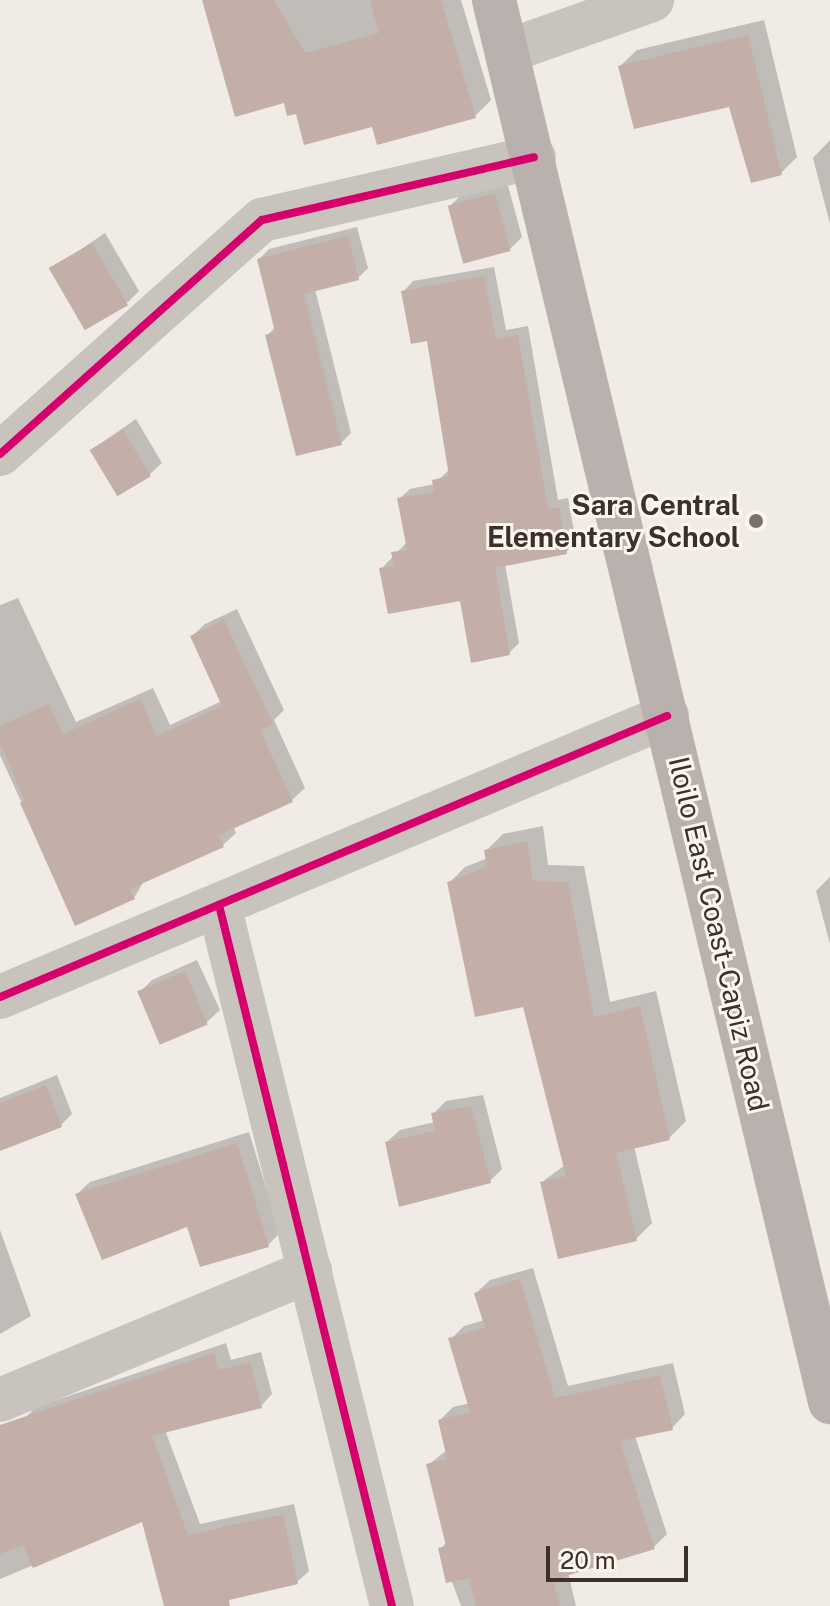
<!DOCTYPE html>
<html>
<head>
<meta charset="utf-8">
<style>
	body { margin:0 }
	#map { position:relative; width:830px; height:1606px; overflow:hidden; background:#f0ebe5; font-family:"Public Sans",sans-serif }
	div>[style] { position:absolute }
	[style*='--x'] { left:calc(var(--x)*1px); top:calc(var(--y)*1px); width:calc(var(--w)*1px); rotate:calc(var(--a)*1deg) }
	.shadow>* { inset:0; background:#0003 }
	.building>* { inset:0; background:#c3afa7; transform-origin:0 0 }
	.minor>* { height:44px; margin:-22px; padding:0 22px; transform-origin:22px; border-radius:22px; background:#c9c3be }
	.primary>* { height:44px; margin:-22px; padding:0 22px; transform-origin:22px; border-radius:22px; background:#b8b1ad }
	.cycleway>* { height:8px; margin:-4px; padding:0 4px; transform-origin:4px; border-radius:4px; background:#d6006c }
	.dots>* { width:22px; height:22px; translate:-50% -50%; box-sizing:border-box; border:4px solid #fbf5ee; border-radius:50% }
	span { translate:-50% -50%; white-space:nowrap; text-align:center; line-height:1.15; -webkit-text-stroke:6px #fbf5ee; paint-order:stroke }
	.poi-label { font-size:28px; color:#3b302b; font-weight:700 }
	.right { translate:-100% -50%; text-align:right }
	.street-label { font-size:28px; color:#3b302b }
	.scale { position:absolute; left:546px; top:1546px; width:142px; height:36px; box-sizing:border-box; border:4px solid #3b302b; border-top:0; padding-left:10px; font-size:24px; line-height:28px; white-space:nowrap; color:#3b302b; -webkit-text-stroke:6px #fbf5ee; paint-order:stroke }
</style>
</head>
<body>
<div id="map">
	<div class="shadow">
		<i style="clip-path:polygon(219px 0,461px 0,491px 100px,475px 116px,373px 124px,298px 111px,285px 101px)"></i>
		<i style="clip-path:polygon(764px 20px,797px 157px,781px 173px,731px 105px,620px 66px,637px 50px)"></i>
		<i style="clip-path:polygon(830px 140px,830px 224px,813px 158px)"></i>
		<i style="clip-path:polygon(507px 182px,522px 237px,510px 249px,450px 206px,462px 194px)"></i>
		<i style="clip-path:polygon(357px 227px,368px 268px,358px 278px,315px 289px,351px 433px,341px 443px,267px 336px,275px 327px,259px 259px,269px 249px)"></i>
		<i style="clip-path:polygon(105px 233px,139px 291px,127px 303px,52px 269px)"></i>
		<i style="clip-path:polygon(494px 267px,506px 330px,528px 326px,558px 500px,568px 498px,576px 542px,566px 552px,505px 564px,519px 643px,509px 653px,461px 598px,381px 569px,407px 542px,399px 499px,410px 489px,434px 484px,450px 469px,429px 339px,403px 292px,413px 281px)"></i>
		<i style="clip-path:polygon(136px 419px,162px 463px,149px 475px,91px 450px)"></i>
		<i style="clip-path:polygon(18px 598px,76px 722px,153px 688px,170px 725px,222px 701px,192px 636px,205px 624px,237px 609px,284px 710px,274px 720px,305px 788px,292px 800px,233px 826px,236px 833px,223px 845px,144px 881px,134px 898px,76px 923px,0 755px,0 605px)"></i>
		<i style="clip-path:polygon(543px 826px,548px 865px,584px 866px,610px 1002px,656px 991px,686px 1121px,669px 1138px,634px 1146px,652px 1223px,636px 1239px,542px 1182px,565px 1165px,524px 1004px,449px 883px,465px 867px,488px 858px,487px 850px,503px 834px)"></i>
		<i style="clip-path:polygon(830px 877px,830px 944px,816px 891px)"></i>
		<i style="clip-path:polygon(197px 960px,220px 1010px,207px 1022px,162px 1042px,139px 993px,152px 980px)"></i>
		<i style="clip-path:polygon(57px 1075px,72px 1114px,61px 1125px,0 1149px,0 1098px)"></i>
		<i style="clip-path:polygon(483px 1095px,502px 1169px,490px 1181px,387px 1142px,400px 1130px,435px 1122px,433px 1114px,446px 1101px)"></i>
		<i style="clip-path:polygon(249px 1132px,280px 1233px,268px 1245px,77px 1194px,90px 1182px)"></i>
		<i style="clip-path:polygon(0 1230px,31px 1316px,0 1334px)"></i>
		<i style="clip-path:polygon(533px 1268px,568px 1386px,673px 1363px,685px 1414px,672px 1428px,635px 1436px,667px 1534px,654px 1547px,568px 1573px,576px 1606px,461px 1606px,440px 1549px,447px 1542px,428px 1465px,447px 1450px,440px 1420px,453px 1407px,470px 1403px,451px 1339px,464px 1326px,485px 1320px,476px 1293px,490px 1280px)"></i>
		<i style="clip-path:polygon(226px 1343px,231px 1360px,261px 1352px,272px 1394px,261px 1406px,165px 1430px,200px 1524px,294px 1504px,309px 1571px,297px 1582px,201px 1606px,166px 1606px,144px 1519px,0 1579px,0 1445px,25px 1418px,36px 1407px)"></i>
	</div>
	<div class="building">
		<i style="clip-path:polygon(202px 0,274px 0,305px 53px,379px 33px,370px 0,441px 0,476px 118px,377px 145px,372px 127px,304px 145px,296px 114px,287px 116px,284px 103px,235px 117px)"></i>
		<i style="clip-path:polygon(748px 35px,782px 175px,751px 183px,729px 107px,634px 129px,618px 66px)"></i>
		<i style="left:495px;top:193px;width:60px;height:49px;rotate:75deg"></i>
		<i style="clip-path:polygon(348px 236px,359px 280px,304px 294px,342px 445px,296px 456px,265px 335px,275px 332px,257px 259px)"></i>
		<i style="left:92px;top:243px;width:72px;height:50px;rotate:60deg"></i>
		<i style="clip-path:polygon(484px 276px,496px 339px,518px 335px,548px 509px,559px 507px,567px 554px,495px 568px,510px 655px,471px 663px,460px 601px,388px 614px,379px 568px,394px 566px,391px 552px,407px 550px,397px 498px,434px 492px,432px 480px,449px 476px,427px 341px,411px 344px,401px 291px)"></i>
		<i style="left:123px;top:430px;width:54px;height:39px;rotate:59deg"></i>
		<i style="clip-path:polygon(224px 620px,273px 724px,260px 730px,293px 802px,219px 835px,224px 847px,130px 889px,135px 899px,75px 926px,20px 803px,25px 801px,0 743px,0 726px,49px 704px,63px 734px,140px 699px,157px 736px,222px 706px,190px 636px)"></i>
		<i style="clip-path:polygon(527px 841px,533px 881px,568px 882px,594px 1017px,640px 1006px,670px 1140px,616px 1153px,637px 1241px,558px 1259px,540px 1182px,566px 1176px,523px 1007px,475px 1017px,447px 882px,487px 867px,484px 850px)"></i>
		<i style="left:185px;top:971px;width:58px;height:52px;rotate:67deg"></i>
		<i style="clip-path:polygon(46px 1085px,62px 1127px,0 1151px,0 1103px)"></i>
		<i style="clip-path:polygon(471px 1106px,491px 1183px,399px 1207px,385px 1142px,435px 1131px,431px 1113px)"></i>
		<i style="clip-path:polygon(237px 1143px,269px 1247px,200px 1267px,187px 1227px,102px 1260px,75px 1194px)"></i>
		<i style="clip-path:polygon(520px 1279px,555px 1398px,660px 1375px,673px 1430px,620px 1441px,655px 1549px,553px 1580px,560px 1606px,476px 1606px,469px 1578px,446px 1583px,438px 1548px,446px 1546px,426px 1464px,447px 1459px,438px 1420px,470px 1412px,448px 1338px,485px 1328px,474px 1293px)"></i>
		<i style="clip-path:polygon(214px 1353px,219px 1370px,250px 1362px,262px 1408px,152px 1436px,188px 1535px,283px 1514px,298px 1584px,229px 1600px,230px 1606px,164px 1606px,142px 1522px,33px 1568px,23px 1545px,0 1554px,0 1425px)"></i>
	</div>
	<div class="minor">
		<i style="--x:508;--y:51;--w:153;--a:-19.5"></i>
		<i style="--x:0;--y:454;--w:351;--a:-41.8"></i>
		<i style="--x:262;--y:220;--w:279;--a:-13"></i>
		<i style="--x:219;--y:905;--w:722;--a:76.14"></i>
		<i style="--x:0;--y:997;--w:724;--a:-22.85"></i>
		<i style="--x:0;--y:1400;--w:336;--a:-22.6"></i>
	</div>
	<div class="primary">
		<i style="--x:494;--y:0;--w:1442;--a:76.52"></i>
	</div>
	<div class="cycleway">
		<i style="--x:0;--y:454;--w:351;--a:-41.8"></i>
		<i style="--x:262;--y:220;--w:279;--a:-13"></i>
		<i style="--x:219;--y:905;--w:722;--a:76.14"></i>
		<i style="--x:0;--y:997;--w:724;--a:-22.85"></i>
	</div>
	<div class="dots">
		<i style="left:756px;top:521px;background:#7a716c"></i>
	</div>
	<div class="poi-label">
		<span class="right" style="left:740px;top:521px">Sara Central<br>Elementary School</span>
	</div>
	<div class="street-label">
		<span style="left:719px;top:934px;rotate:77deg">Iloilo East Coast-Capiz Road</span>
	</div>
	<div class="scale">20 m</div>
</div>
</body>
</html>
